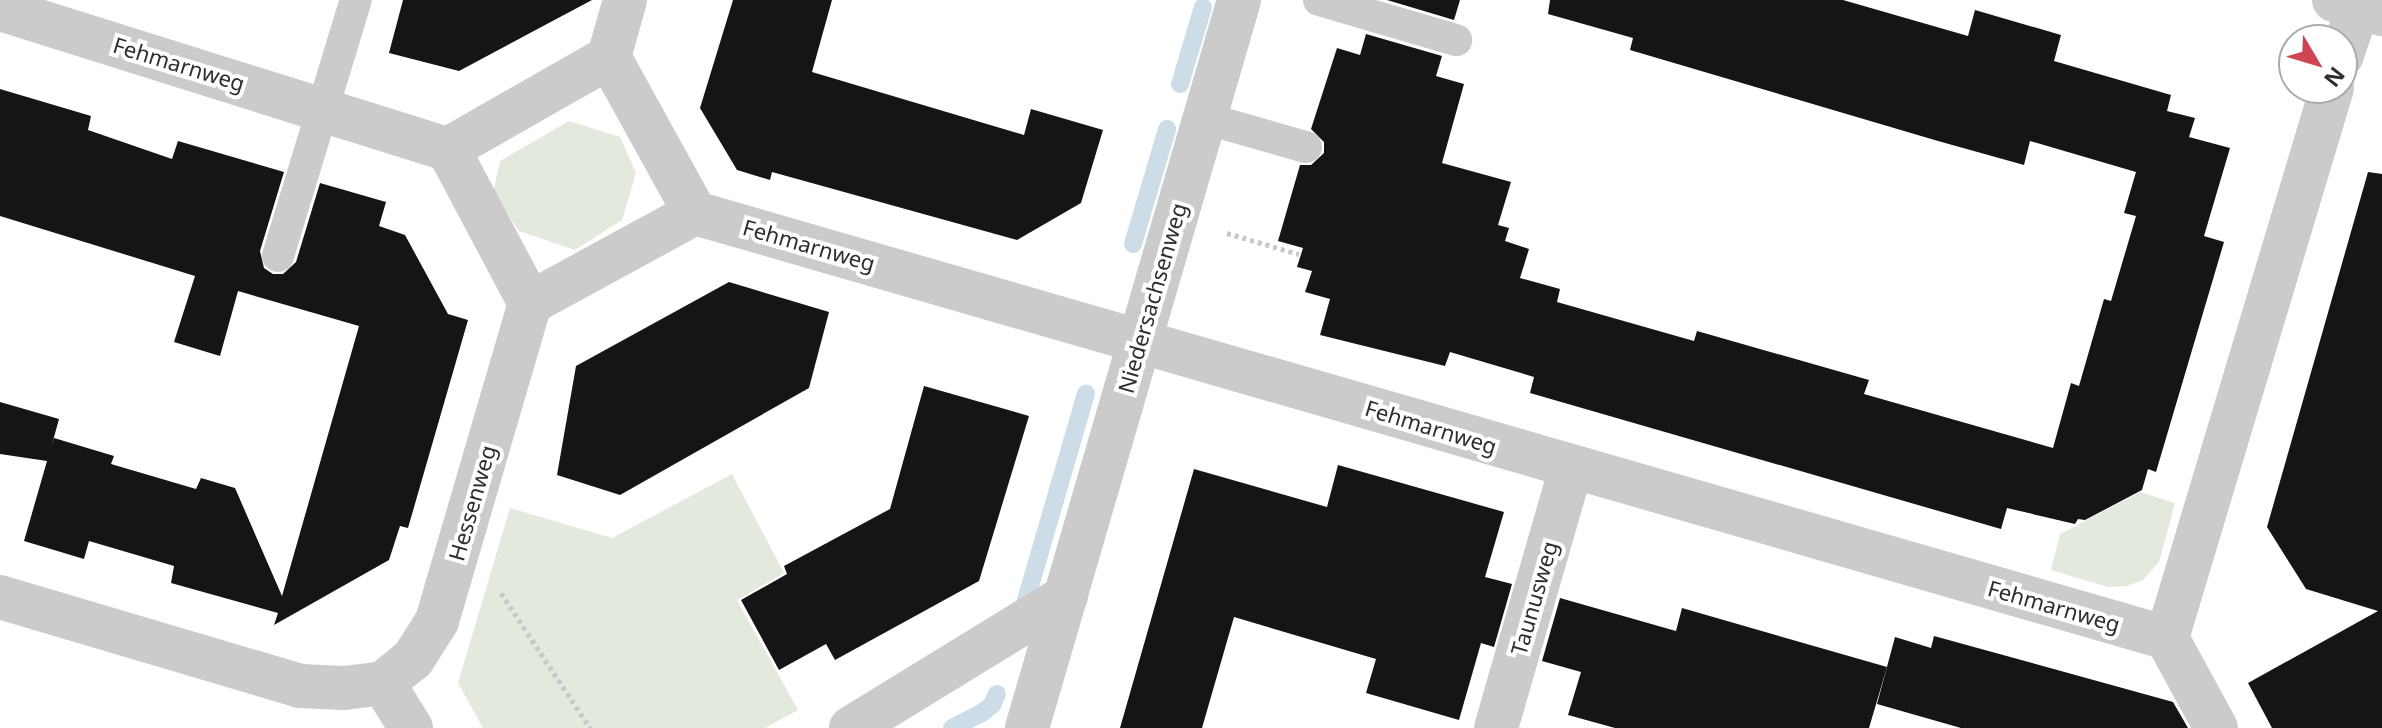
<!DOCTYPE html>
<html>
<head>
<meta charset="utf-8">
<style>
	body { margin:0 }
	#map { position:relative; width:2382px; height:728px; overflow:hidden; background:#fff; font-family:"Noto Sans",sans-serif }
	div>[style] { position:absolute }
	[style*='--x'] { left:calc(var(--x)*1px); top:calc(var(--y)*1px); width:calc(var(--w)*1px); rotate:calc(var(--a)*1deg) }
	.green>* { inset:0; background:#e4e9dd }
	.stream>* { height:18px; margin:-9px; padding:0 9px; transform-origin:9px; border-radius:9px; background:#ccdde7 }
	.building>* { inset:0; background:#151515 }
	.path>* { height:5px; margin-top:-2.5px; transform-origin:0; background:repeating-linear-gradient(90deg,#c8c8c8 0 4px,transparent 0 8px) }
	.service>* { height:32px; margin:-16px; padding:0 16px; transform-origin:16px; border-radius:16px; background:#cbcbcb }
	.minor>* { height:44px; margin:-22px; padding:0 22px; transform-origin:22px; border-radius:22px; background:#cbcbcb }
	span { translate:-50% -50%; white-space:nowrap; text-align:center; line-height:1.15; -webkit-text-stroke:8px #fff; paint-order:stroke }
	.street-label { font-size:22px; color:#2e2e2e }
	.north { position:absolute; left:2278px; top:24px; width:80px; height:80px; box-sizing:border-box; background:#fff; border:2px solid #ababab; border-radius:50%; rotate:128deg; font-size:22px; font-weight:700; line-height:32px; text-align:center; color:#2e2e2e }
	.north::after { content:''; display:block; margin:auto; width:28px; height:36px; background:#cf4652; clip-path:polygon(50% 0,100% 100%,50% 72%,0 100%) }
</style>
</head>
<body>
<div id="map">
	<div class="green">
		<i style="clip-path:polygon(569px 121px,620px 137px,636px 173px,622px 220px,575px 250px,519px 231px,493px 193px,500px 161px)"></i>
		<i style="clip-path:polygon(732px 474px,784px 573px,737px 600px,798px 710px,765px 728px,483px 728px,458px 683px,510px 508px,612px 538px)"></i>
		<i style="clip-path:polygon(2140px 492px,2175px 503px,2159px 562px,2143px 580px,2126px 586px,2108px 587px,2051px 570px,2060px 534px)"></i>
	</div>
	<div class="stream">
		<i style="--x:1180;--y:84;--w:80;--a:-73.4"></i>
		<i style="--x:1133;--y:244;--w:120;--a:-73.5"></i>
		<i style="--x:1026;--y:600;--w:215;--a:-73.8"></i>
		<i style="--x:952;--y:728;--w:34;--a:-27"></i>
		<i style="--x:982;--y:713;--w:13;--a:-39"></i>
		<i style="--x:992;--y:705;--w:12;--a:-66"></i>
	</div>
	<div class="building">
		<i style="clip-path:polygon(403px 0,592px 0,459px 71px,389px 53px)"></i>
		<i style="clip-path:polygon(733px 0,832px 0,812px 72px,1024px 135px,1031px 109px,1103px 130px,1081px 203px,1017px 240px,772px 172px,770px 180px,737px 170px,700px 108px)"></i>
		<i style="clip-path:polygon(1387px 0,1460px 0,1454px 20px)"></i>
		<i style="clip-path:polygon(1550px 0,1843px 0,1968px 36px,1975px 10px,2061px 35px,2054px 61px,2171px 95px,2167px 111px,2195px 118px,2189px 137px,2230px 148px,2204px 236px,2224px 242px,2156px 472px,2148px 469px,2142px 490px,2085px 520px,2078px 519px,2075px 524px,2007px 508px,2001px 529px,1530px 393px,1534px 377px,1450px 352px,1445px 366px,1320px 335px,1330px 299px,1305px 292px,1312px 271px,1297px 267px,1303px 248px,1278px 241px,1300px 165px,1311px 165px,1324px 153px,1324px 142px,1311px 129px,1337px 48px,1360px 55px,1366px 34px,1442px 56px,1436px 76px,1464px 84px,1442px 163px,1511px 182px,1498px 225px,1509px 228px,1505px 241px,1529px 249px,1520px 278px,1560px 289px,1557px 302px,1694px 341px,1697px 331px,1869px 380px,1864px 394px,2053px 448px,2071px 383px,2079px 386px,2104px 299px,2111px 301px,2136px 216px,2124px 213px,2136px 172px,2030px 141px,2024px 165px,1938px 141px,1630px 50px,1633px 38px,1548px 14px)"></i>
		<i style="clip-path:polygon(0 89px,91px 116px,88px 130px,172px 159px,178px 141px,284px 172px,260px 251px,264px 268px,273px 274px,283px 274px,296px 262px,320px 183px,386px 202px,379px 226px,405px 235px,448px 314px,468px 320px,408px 528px,400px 526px,389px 560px,274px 625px,278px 613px,171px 583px,174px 566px,89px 541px,84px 559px,24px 541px,47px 461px,0 454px,0 402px,59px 419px,51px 448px,54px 438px,114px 456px,111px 464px,196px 489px,201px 478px,235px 488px,282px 596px,359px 326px,238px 291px,220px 356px,174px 342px,195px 276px,0 216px)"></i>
		<i style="clip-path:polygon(2368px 172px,2382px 174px,2382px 728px,2272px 728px,2248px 683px,2378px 611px,2306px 589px,2267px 527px)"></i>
		<i style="clip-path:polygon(729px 282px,829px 312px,809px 388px,620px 495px,557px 475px,576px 366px)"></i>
		<i style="clip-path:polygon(924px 386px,1029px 416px,979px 581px,835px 660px,826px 644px,779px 670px,741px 600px,787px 574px,784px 566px,890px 509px)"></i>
		<i style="clip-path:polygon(1338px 465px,1504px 512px,1485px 577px,1512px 584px,1494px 647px,1481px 643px,1459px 720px,1366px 693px,1376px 659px,1234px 617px,1202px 728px,1120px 728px,1194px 469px,1327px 507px)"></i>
		<i style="clip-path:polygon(1560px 598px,1676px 631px,1682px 608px,1887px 667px,1869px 728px,1615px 728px,1568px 715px,1581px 672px,1542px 661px)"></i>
		<i style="clip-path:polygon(1934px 636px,2173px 702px,2188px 728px,1961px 728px,1877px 704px,1895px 637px,1931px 648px)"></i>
	</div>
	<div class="path">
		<i style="--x:1227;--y:233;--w:75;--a:16.3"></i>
		<i style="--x:501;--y:593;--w:162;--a:56.6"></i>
	</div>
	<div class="service">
		<i style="--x:1319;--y:0;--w:143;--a:16.3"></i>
		<i style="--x:1204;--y:118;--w:106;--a:15.9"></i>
		<i style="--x:278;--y:256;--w:268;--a:-73.1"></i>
	</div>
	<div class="minor">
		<i style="--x:2334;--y:0;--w:50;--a:16.3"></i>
		<i style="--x:0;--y:9;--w:469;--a:17.4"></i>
		<i style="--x:448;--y:149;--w:185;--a:-29.7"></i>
		<i style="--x:609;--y:57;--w:178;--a:61.1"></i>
		<i style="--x:2342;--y:55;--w:51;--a:-71.6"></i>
		<i style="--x:609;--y:57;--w:59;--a:-74.3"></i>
		<i style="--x:448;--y:149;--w:174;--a:62"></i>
		<i style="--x:530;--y:303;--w:188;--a:-28.6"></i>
		<i style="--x:695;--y:213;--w:1532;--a:16.1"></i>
		<i style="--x:0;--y:597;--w:313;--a:16.5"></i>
		<i style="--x:300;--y:686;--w:44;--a:2.6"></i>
		<i style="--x:344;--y:688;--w:39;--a:-7"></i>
		<i style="--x:383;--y:683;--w:38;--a:-39"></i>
		<i style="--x:413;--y:659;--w:45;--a:-57.7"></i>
		<i style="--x:437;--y:621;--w:331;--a:-73.7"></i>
		<i style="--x:383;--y:683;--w:53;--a:58.1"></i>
		<i style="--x:851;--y:728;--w:252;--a:-31.5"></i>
		<i style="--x:1027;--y:728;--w:758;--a:-73.76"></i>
		<i style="--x:1496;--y:728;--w:270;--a:-73.9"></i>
		<i style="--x:2216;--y:728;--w:102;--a:-118.6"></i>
		<i style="--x:2167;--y:638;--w:574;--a:-73.3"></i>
	</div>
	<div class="street-label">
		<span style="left:179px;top:64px;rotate:17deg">Fehmarnweg</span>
		<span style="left:809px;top:245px;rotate:16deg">Fehmarnweg</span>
		<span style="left:1152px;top:298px;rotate:-74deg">Niedersachsenweg</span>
		<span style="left:1431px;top:427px;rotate:17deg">Fehmarnweg</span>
		<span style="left:472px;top:503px;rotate:-74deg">Hessenweg</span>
		<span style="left:1534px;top:598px;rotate:-74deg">Taunusweg</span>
		<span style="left:2054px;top:606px;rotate:16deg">Fehmarnweg</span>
	</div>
	<div class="north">N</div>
</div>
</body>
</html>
